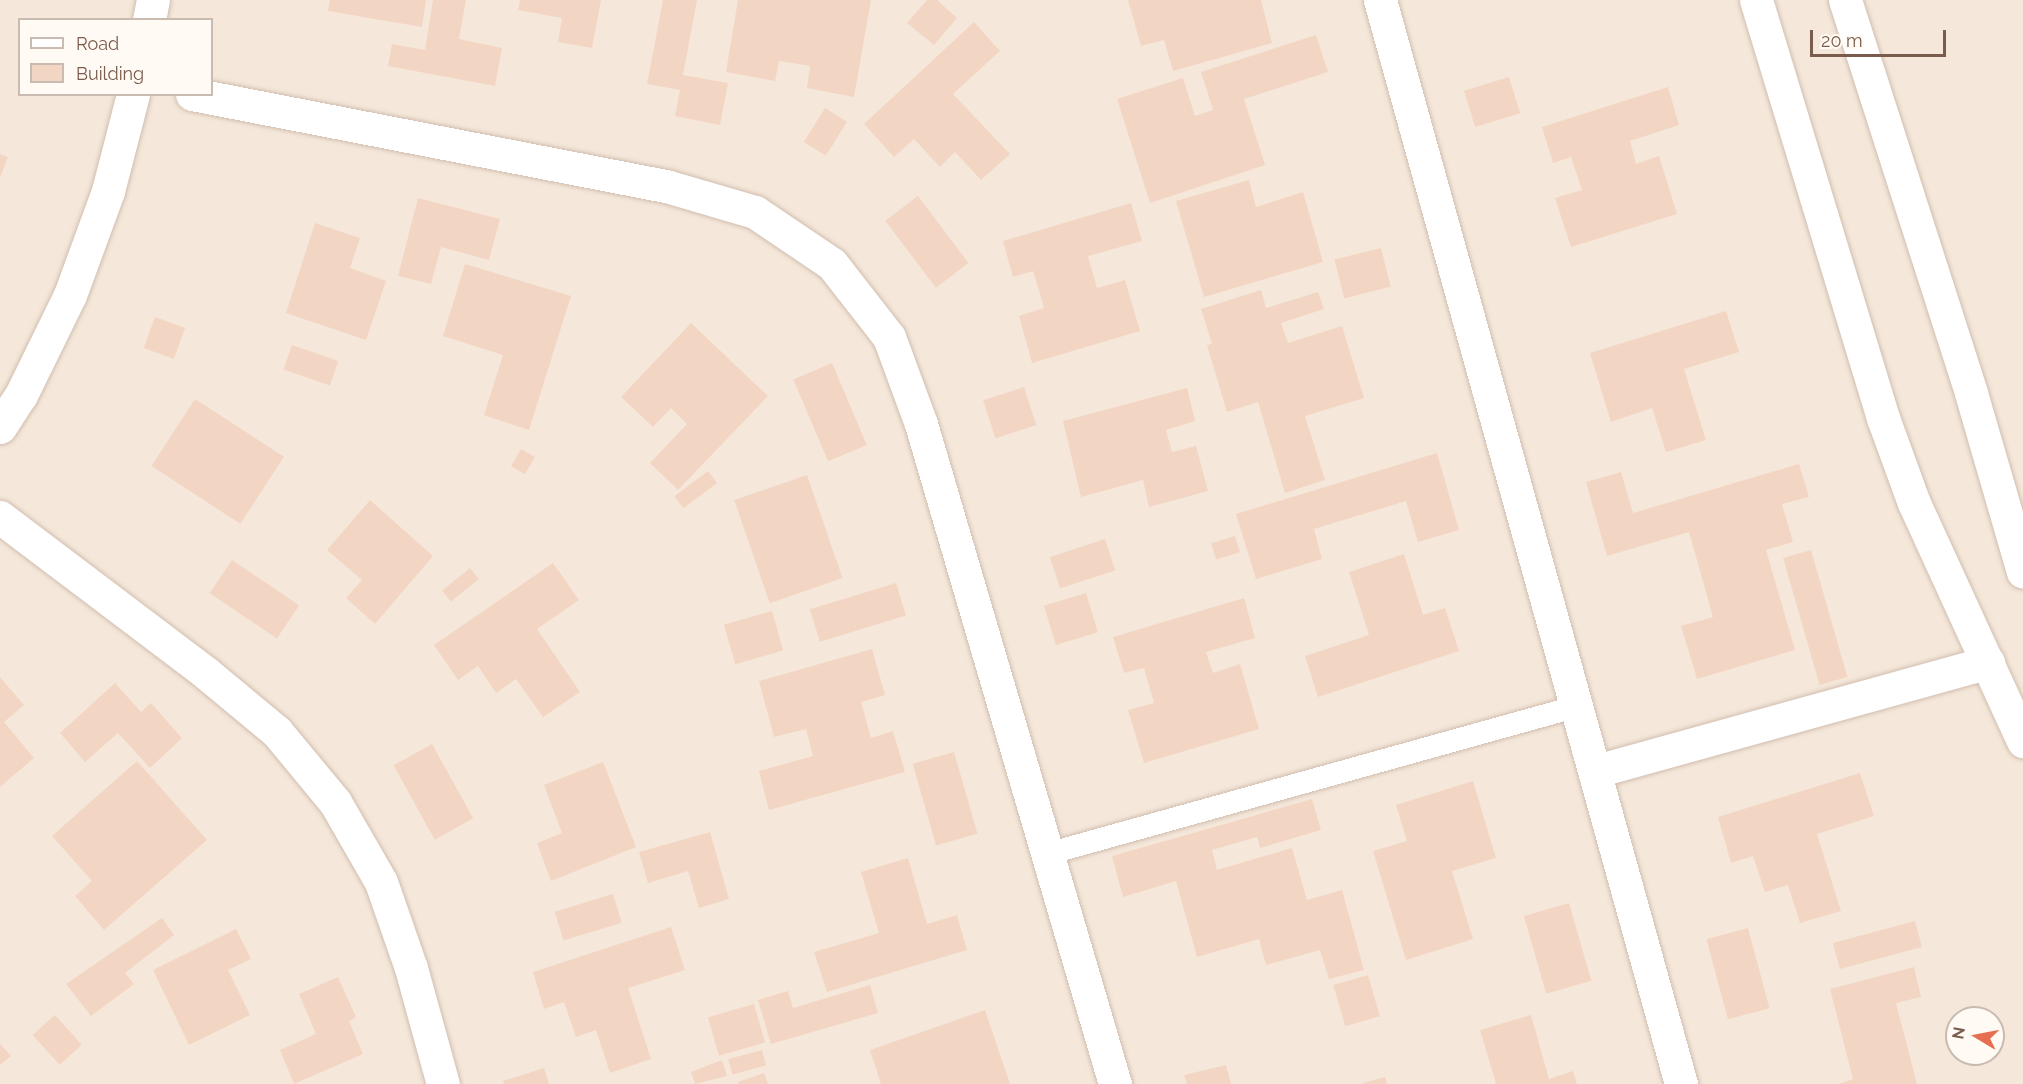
<!DOCTYPE html>
<html>
<head>
<meta charset="utf-8">
<style>
	body { margin:0 }
	#map { position:relative; width:2023px; height:1084px; overflow:hidden; background:#fdf6ec; font-family:Raleway,sans-serif }
	div>[style] { position:absolute }
	[style*='--x'] { left:calc(var(--x)*1px); top:calc(var(--y)*1px); width:calc(var(--w)*1px); rotate:calc(var(--a)*1deg) }
	.residential>* { inset:0; background:#f5e8da }
	.building>* { inset:0; background:#f3d5c3; transform-origin:0 0 }
	.roads { filter:drop-shadow(0 0 2px #d1beb0) drop-shadow(0 0 2px #d1beb0) }
	.service>* { height:22px; margin:-11px; padding:0 11px; transform-origin:11px; border-radius:11px; background:#fff }
	.minor>* { height:33px; margin:-16.5px; padding:0 16.5px; transform-origin:16.5px; border-radius:16.5px; background:#fff }
	.tertiary>* { height:33px; margin:-16.5px; padding:0 16.5px; transform-origin:16.5px; border-radius:16.5px; background:#fff }
	span { translate:-50% -50%; white-space:nowrap; text-align:center; line-height:1.15; -webkit-text-stroke:4.5px #fffaf3; paint-order:stroke }
	.legend { position:absolute; left:18px; top:18px; width:195px; height:78px; box-sizing:border-box; background:#fffaf3; border:2px solid #cabbb1; margin:0; padding:8px 10px; list-style:none; font-size:18px; color:#7a5c4d }
	.legend li { display:flex; align-items:center; gap:12px; height:30px }
	.legend b { width:30px; border:2px solid #cabbb1 }
	.north { position:absolute; left:1945px; top:1006px; width:60px; height:60px; box-sizing:border-box; background:#fffaf3; border:2px solid #cabbb1; border-radius:50%; rotate:280deg; font-size:16px; font-weight:700; line-height:24px; text-align:center; color:#7a5c4d }
	.north::after { content:''; display:block; margin:auto; width:21px; height:27px; background:#e76f51; clip-path:polygon(50% 0,100% 100%,50% 72%,0 100%) }
	.scale { position:absolute; left:1810px; top:30px; width:136px; height:27px; box-sizing:border-box; border:3px solid #7a5c4d; border-top:0; padding-left:8px; font-size:18px; line-height:21px; white-space:nowrap; color:#7a5c4d; -webkit-text-stroke:4px #fffaf3; paint-order:stroke }
</style>
</head>
<body>
<div id="map">
	<div class="residential">
		<i style="clip-path:polygon(evenodd,0 0,2023px 0,2023px 1084px,0 1084px,0 0,20px 20px,212px 20px,212px 94px,20px 94px,20px 20px,0 0,1957px 1018px,1993px 1018px,1993px 1054px,1957px 1054px,1957px 1018px)"></i>
	</div>
	<div class="building">
		<i style="clip-path:polygon(330px 0,426px 0,422px 27px,328px 11px)"></i>
		<i style="clip-path:polygon(433px 0,466px 0,459px 39px,502px 48px,495px 86px,388px 66px,392px 44px,425px 50px)"></i>
		<i style="clip-path:polygon(520px 0,601px 0,592px 48px,558px 42px,562px 18px,518px 10px)"></i>
		<i style="clip-path:polygon(663px 0,697px 0,683px 75px,728px 83px,720px 125px,675px 116px,680px 90px,647px 84px)"></i>
		<i style="clip-path:polygon(738px 0,871px 0,854px 97px,807px 88px,810px 66px,779px 61px,775px 81px,726px 72px)"></i>
		<i style="clip-path:polygon(927px 0,937px 0,957px 18px,934px 45px,907px 23px)"></i>
		<i style="clip-path:polygon(1128px 0,1261px 0,1272px 43px,1173px 71px,1164px 40px,1141px 46px)"></i>
		<i style="clip-path:polygon(974px 22px,1000px 51px,953px 94px,1010px 154px,981px 180px,955px 152px,940px 167px,914px 139px,894px 157px,864px 124px)"></i>
		<i style="clip-path:polygon(1316px 35px,1328px 72px,1244px 99px,1265px 165px,1150px 203px,1117px 99px,1183px 78px,1195px 116px,1213px 110px,1201px 72px)"></i>
		<i style="left:1509px;top:77px;width:38px;height:47px;rotate:73deg"></i>
		<i style="clip-path:polygon(1668px 87px,1679px 125px,1630px 141px,1636px 164px,1659px 156px,1677px 214px,1571px 247px,1555px 198px,1582px 190px,1571px 157px,1553px 163px,1542px 127px)"></i>
		<i style="left:825px;top:108px;width:26px;height:40px;rotate:32deg"></i>
		<i style="clip-path:polygon(0 154px,8px 157px,0 178px)"></i>
		<i style="clip-path:polygon(1249px 180px,1256px 207px,1303px 192px,1323px 262px,1204px 297px,1176px 201px)"></i>
		<i style="left:918px;top:196px;width:84px;height:41px;rotate:53deg"></i>
		<i style="clip-path:polygon(418px 198px,500px 219px,489px 260px,441px 247px,431px 284px,398px 276px)"></i>
		<i style="clip-path:polygon(1131px 203px,1142px 241px,1088px 256px,1097px 288px,1125px 280px,1140px 331px,1032px 363px,1019px 316px,1044px 308px,1033px 271px,1013px 277px,1003px 241px)"></i>
		<i style="clip-path:polygon(315px 223px,360px 238px,350px 268px,386px 281px,366px 340px,286px 313px)"></i>
		<i style="left:1381px;top:248px;width:40px;height:48px;rotate:76deg"></i>
		<i style="clip-path:polygon(465px 264px,571px 296px,529px 430px,484px 415px,503px 355px,443px 336px)"></i>
		<i style="clip-path:polygon(1261px 290px,1266px 308px,1318px 292px,1324px 309px,1281px 323px,1288px 343px,1342px 326px,1364px 398px,1305px 416px,1325px 480px,1285px 493px,1258px 402px,1227px 412px,1207px 345px,1212px 344px,1201px 309px)"></i>
		<i style="clip-path:polygon(1726px 311px,1739px 352px,1684px 369px,1706px 440px,1666px 452px,1652px 408px,1611px 422px,1590px 353px)"></i>
		<i style="left:155px;top:317px;width:32px;height:33px;rotate:20deg"></i>
		<i style="clip-path:polygon(691px 323px,768px 396px,678px 490px,650px 463px,687px 424px,671px 408px,653px 427px,621px 397px)"></i>
		<i style="left:292px;top:345px;width:49px;height:26px;rotate:19deg"></i>
		<i style="left:832px;top:363px;width:89px;height:42px;rotate:67deg"></i>
		<i style="left:1024px;top:387px;width:40px;height:43px;rotate:72deg"></i>
		<i style="clip-path:polygon(1187px 388px,1195px 421px,1166px 430px,1172px 452px,1196px 446px,1208px 491px,1149px 507px,1143px 480px,1081px 497px,1063px 421px)"></i>
		<i style="left:195px;top:399px;width:106px;height:80px;rotate:33deg"></i>
		<i style="left:521px;top:449px;width:16px;height:20px;rotate:30deg"></i>
		<i style="clip-path:polygon(1437px 453px,1459px 530px,1418px 542px,1406px 501px,1314px 529px,1322px 559px,1256px 579px,1236px 514px)"></i>
		<i style="clip-path:polygon(1799px 464px,1809px 497px,1782px 504px,1793px 542px,1766px 550px,1795px 650px,1697px 679px,1681px 626px,1713px 617px,1689px 532px,1607px 556px,1586px 482px,1621px 472px,1633px 513px)"></i>
		<i style="left:708px;top:471px;width:15px;height:42px;rotate:53deg"></i>
		<i style="left:807px;top:475px;width:109px;height:77px;rotate:71deg"></i>
		<i style="clip-path:polygon(370px 500px,433px 556px,375px 624px,346px 598px,362px 580px,327px 550px)"></i>
		<i style="left:1235px;top:536px;width:17px;height:25px;rotate:73deg"></i>
		<i style="left:1105px;top:539px;width:33px;height:58px;rotate:72deg"></i>
		<i style="left:1811px;top:550px;width:132px;height:29px;rotate:74deg"></i>
		<i style="clip-path:polygon(1404px 554px,1423px 615px,1445px 608px,1459px 651px,1318px 697px,1305px 656px,1369px 635px,1349px 572px)"></i>
		<i style="left:232px;top:560px;width:81px;height:40px;rotate:34deg"></i>
		<i style="clip-path:polygon(553px 563px,579px 600px,537px 629px,580px 692px,543px 717px,516px 679px,496px 693px,478px 666px,458px 680px,434px 645px)"></i>
		<i style="left:470px;top:568px;width:14px;height:36px;rotate:51deg"></i>
		<i style="left:896px;top:583px;width:34px;height:90px;rotate:73deg"></i>
		<i style="left:1086px;top:593px;width:41px;height:44px;rotate:73deg"></i>
		<i style="clip-path:polygon(1244px 598px,1255px 638px,1206px 652px,1213px 673px,1240px 664px,1259px 729px,1144px 763px,1128px 710px,1154px 703px,1144px 668px,1124px 673px,1113px 637px)"></i>
		<i style="left:772px;top:611px;width:41px;height:50px;rotate:74deg"></i>
		<i style="clip-path:polygon(872px 649px,885px 695px,861px 702px,871px 738px,893px 731px,905px 772px,769px 810px,759px 771px,813px 756px,806px 729px,774px 737px,759px 681px)"></i>
		<i style="clip-path:polygon(0 677px,24px 705px,4px 722px,34px 758px,0 787px)"></i>
		<i style="clip-path:polygon(115px 683px,141px 712px,151px 703px,182px 738px,150px 768px,118px 733px,85px 762px,60px 733px)"></i>
		<i style="left:432px;top:744px;width:85px;height:44px;rotate:61deg"></i>
		<i style="left:954px;top:752px;width:85px;height:43px;rotate:74deg"></i>
		<i style="clip-path:polygon(137px 761px,207px 840px,104px 930px,75px 896px,92px 881px,52px 836px)"></i>
		<i style="clip-path:polygon(603px 762px,636px 847px,551px 881px,537px 843px,562px 833px,544px 785px)"></i>
		<i style="clip-path:polygon(1860px 773px,1874px 816px,1817px 834px,1841px 911px,1800px 923px,1788px 885px,1765px 892px,1753px 856px,1731px 863px,1718px 817px)"></i>
		<i style="clip-path:polygon(1473px 781px,1496px 858px,1452px 871px,1473px 939px,1406px 960px,1373px 851px,1407px 841px,1396px 805px)"></i>
		<i style="clip-path:polygon(1312px 799px,1321px 830px,1260px 848px,1257px 837px,1212px 850px,1217px 870px,1292px 848px,1307px 900px,1342px 890px,1364px 970px,1329px 979px,1320px 950px,1266px 965px,1259px 939px,1197px 957px,1176px 881px,1123px 897px,1112px 856px)"></i>
		<i style="clip-path:polygon(710px 832px,729px 899px,699px 908px,688px 871px,648px 883px,639px 852px)"></i>
		<i style="clip-path:polygon(908px 858px,927px 924px,957px 915px,967px 950px,827px 992px,814px 952px,879px 933px,861px 872px)"></i>
		<i style="left:613px;top:894px;width:30px;height:61px;rotate:73deg"></i>
		<i style="left:1569px;top:903px;width:81px;height:47px;rotate:74deg"></i>
		<i style="clip-path:polygon(162px 918px,174px 935px,125px 973px,134px 984px,91px 1016px,66px 984px)"></i>
		<i style="left:1915px;top:921px;width:27px;height:85px;rotate:75deg"></i>
		<i style="clip-path:polygon(671px 927px,685px 970px,628px 988px,651px 1059px,610px 1073px,596px 1030px,576px 1037px,564px 1002px,544px 1009px,533px 972px)"></i>
		<i style="left:1748px;top:928px;width:83px;height:43px;rotate:75deg"></i>
		<i style="clip-path:polygon(236px 929px,251px 959px,228px 970px,250px 1015px,189px 1045px,153px 970px)"></i>
		<i style="clip-path:polygon(1914px 967px,1921px 997px,1896px 1003px,1917px 1084px,1839px 1084px,1853px 1079px,1830px 989px)"></i>
		<i style="left:1368px;top:975px;width:43px;height:36px;rotate:74deg"></i>
		<i style="clip-path:polygon(338px 977px,356px 1017px,349px 1021px,363px 1054px,294px 1084px,280px 1050px,316px 1034px,299px 994px)"></i>
		<i style="clip-path:polygon(870px 985px,878px 1013px,771px 1044px,758px 1000px,788px 991px,793px 1008px)"></i>
		<i style="left:754px;top:1004px;width:40px;height:48px;rotate:74deg"></i>
		<i style="clip-path:polygon(985px 1010px,1010px 1084px,881px 1084px,870px 1050px)"></i>
		<i style="left:55px;top:1015px;width:40px;height:30px;rotate:48deg"></i>
		<i style="clip-path:polygon(1531px 1015px,1549px 1079px,1573px 1071px,1577px 1084px,1496px 1084px,1480px 1030px)"></i>
		<i style="clip-path:polygon(0 1044px,11px 1056px,0 1065px)"></i>
		<i style="left:762px;top:1050px;width:16px;height:35px;rotate:75deg"></i>
		<i style="clip-path:polygon(722px 1060px,727px 1076px,695px 1084px,691px 1072px)"></i>
		<i style="clip-path:polygon(1226px 1065px,1231px 1084px,1187px 1084px,1184px 1075px)"></i>
		<i style="clip-path:polygon(544px 1068px,549px 1084px,504px 1084px,503px 1081px)"></i>
		<i style="clip-path:polygon(764px 1073px,768px 1084px,739px 1084px,738px 1082px)"></i>
		<i style="clip-path:polygon(1385px 1077px,1387px 1084px,1363px 1084px,1363px 1083px)"></i>
	</div>
	<div class="roads">
		<div class="service">
			<i style="--x:1047;--y:854;--w:551;--a:-15.57"></i>
		</div>
		<div class="minor">
			<i style="--x:1380;--y:0;--w:1125;--a:74.48"></i>
			<i style="--x:149;--y:20;--w:20;--a:-79"></i>
			<i style="--x:192;--y:94;--w:483;--a:11"></i>
			<i style="--x:666;--y:186;--w:93;--a:16.3"></i>
			<i style="--x:755;--y:212;--w:93;--a:34"></i>
			<i style="--x:832;--y:264;--w:93;--a:52"></i>
			<i style="--x:889;--y:337;--w:93;--a:69.8"></i>
			<i style="--x:921;--y:424;--w:688;--a:73.62"></i>
			<i style="--x:0;--y:427;--w:38;--a:-57"></i>
			<i style="--x:21;--y:395;--w:111;--a:-63.9"></i>
			<i style="--x:70;--y:295;--w:111;--a:-69.9"></i>
			<i style="--x:108;--y:191;--w:100;--a:-75.5"></i>
			<i style="--x:0;--y:517;--w:258;--a:37.1"></i>
			<i style="--x:206;--y:673;--w:92;--a:39.7"></i>
			<i style="--x:277;--y:732;--w:91;--a:50.4"></i>
			<i style="--x:335;--y:802;--w:92;--a:60.1"></i>
			<i style="--x:381;--y:882;--w:91;--a:70.8"></i>
			<i style="--x:411;--y:968;--w:120;--a:74.6"></i>
			<i style="--x:1596;--y:771;--w:407;--a:-15.5"></i>
		</div>
		<div class="tertiary">
			<i style="--x:1756;--y:0;--w:437;--a:73.1"></i>
			<i style="--x:1883;--y:418;--w:90;--a:70"></i>
			<i style="--x:1914;--y:503;--w:262;--a:65.4"></i>
			<i style="--x:1845;--y:0;--w:413;--a:72.2"></i>
			<i style="--x:1971;--y:393;--w:186;--a:73.8"></i>
		</div>
	</div>
	<ul class="legend">
	<li><b style="height:8px;background:#fff"></b>Road</li>
	<li><b style="height:16px;background:#f3d5c3"></b>Building</li>
	</ul>
	<div class="north">N</div>
	<div class="scale">20 m</div>
</div>
</body>
</html>
